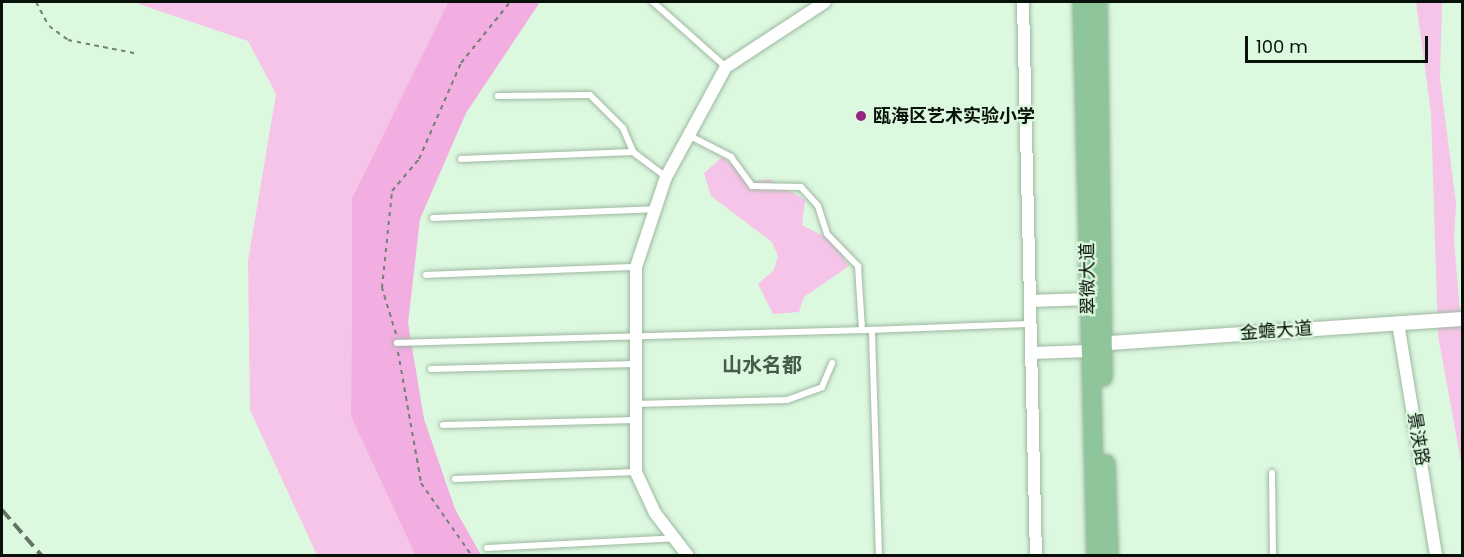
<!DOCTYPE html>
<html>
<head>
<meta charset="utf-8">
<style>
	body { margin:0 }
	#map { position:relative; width:1464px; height:557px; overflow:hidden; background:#dcf8df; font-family:Poppins,"Noto Sans SC",sans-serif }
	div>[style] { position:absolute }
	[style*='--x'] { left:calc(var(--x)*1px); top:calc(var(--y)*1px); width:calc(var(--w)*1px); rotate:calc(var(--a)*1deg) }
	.green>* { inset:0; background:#f2ade1 }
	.water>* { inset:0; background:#f7c4e9 }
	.path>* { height:2px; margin-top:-1px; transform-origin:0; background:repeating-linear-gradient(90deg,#708272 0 4.5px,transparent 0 9px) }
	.roads { filter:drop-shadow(0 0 2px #9eb8a1) drop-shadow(0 0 2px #9eb8a1) }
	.service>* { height:6px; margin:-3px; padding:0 3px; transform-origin:3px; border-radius:3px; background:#fff }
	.minor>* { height:12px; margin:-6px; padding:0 6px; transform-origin:6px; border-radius:6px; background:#fff }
	.tertiary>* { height:14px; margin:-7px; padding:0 7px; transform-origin:7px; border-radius:7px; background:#fff }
	.primary>* { height:18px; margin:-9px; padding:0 9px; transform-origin:9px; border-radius:9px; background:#8fc59b }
	.rail>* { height:4px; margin-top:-2px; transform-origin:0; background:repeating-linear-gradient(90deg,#647565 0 12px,transparent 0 18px) }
	.dots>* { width:16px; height:16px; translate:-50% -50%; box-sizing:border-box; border:3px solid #dcf8df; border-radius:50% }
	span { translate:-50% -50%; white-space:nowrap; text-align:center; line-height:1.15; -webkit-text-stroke:4.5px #dcf8df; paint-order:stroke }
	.poi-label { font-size:18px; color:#081109; font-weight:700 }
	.left { translate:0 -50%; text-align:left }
	.street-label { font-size:18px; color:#081109 }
	.neighbourhood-label { font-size:20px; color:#455c48; font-weight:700 }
	.frame { position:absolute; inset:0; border:3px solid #081109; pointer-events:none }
	.scale { position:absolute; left:1245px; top:36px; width:183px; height:27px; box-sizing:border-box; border:3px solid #081109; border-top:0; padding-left:8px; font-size:18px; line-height:21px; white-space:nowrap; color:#081109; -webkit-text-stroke:4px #dcf8df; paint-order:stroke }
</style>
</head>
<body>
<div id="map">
	<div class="green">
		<i style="clip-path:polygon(448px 2px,540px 2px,466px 113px,420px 219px,408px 323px,424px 419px,455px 509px,481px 555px,415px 555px,351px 417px,352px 198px)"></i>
	</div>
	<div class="water">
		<i style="clip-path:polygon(133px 2px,448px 2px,352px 198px,351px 417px,415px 555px,317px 555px,250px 410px,248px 261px,276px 94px,248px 41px)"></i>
		<i style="clip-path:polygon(1416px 2px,1442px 2px,1440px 79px,1456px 203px,1454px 239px,1462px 338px,1462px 467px,1438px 336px,1431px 113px)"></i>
		<i style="clip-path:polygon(722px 157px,751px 182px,769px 179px,805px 200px,802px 225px,831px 240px,849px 266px,804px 297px,799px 312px,773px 314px,758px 284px,774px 270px,778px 256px,772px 242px,711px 196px,704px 173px)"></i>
	</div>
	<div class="path">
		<i style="--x:36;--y:2;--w:27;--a:62"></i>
		<i style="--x:49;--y:26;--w:24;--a:36"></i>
		<i style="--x:68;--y:40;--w:72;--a:11.2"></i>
		<i style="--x:396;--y:334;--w:48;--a:-106.9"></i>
		<i style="--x:382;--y:288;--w:98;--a:-84.1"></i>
		<i style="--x:392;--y:191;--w:42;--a:-49.8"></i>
		<i style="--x:419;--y:159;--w:105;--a:-66.4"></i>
		<i style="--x:461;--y:63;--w:78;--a:-51.2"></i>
		<i style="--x:398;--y:352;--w:133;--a:80"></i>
		<i style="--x:421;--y:483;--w:89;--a:55.1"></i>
	</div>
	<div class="roads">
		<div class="service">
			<i style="--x:653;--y:2;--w:98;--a:41.7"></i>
			<i style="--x:498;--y:96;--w:92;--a:-0.6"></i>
			<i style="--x:590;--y:95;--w:47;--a:45"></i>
			<i style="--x:623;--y:128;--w:26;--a:67"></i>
			<i style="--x:692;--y:137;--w:44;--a:27.1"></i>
			<i style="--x:731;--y:157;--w:36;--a:54"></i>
			<i style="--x:752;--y:186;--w:49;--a:1.2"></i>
			<i style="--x:801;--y:187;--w:25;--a:48"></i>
			<i style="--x:818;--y:206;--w:29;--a:72"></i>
			<i style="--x:827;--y:234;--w:45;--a:45.9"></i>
			<i style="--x:858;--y:266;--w:64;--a:86.4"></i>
			<i style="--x:461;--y:159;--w:172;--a:-2.3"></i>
			<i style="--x:633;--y:152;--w:41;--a:37.1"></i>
			<i style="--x:433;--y:218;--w:220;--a:-2.3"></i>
			<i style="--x:426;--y:275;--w:210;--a:-2.2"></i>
			<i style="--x:397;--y:343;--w:475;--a:-1.6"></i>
			<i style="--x:431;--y:369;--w:204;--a:-1.4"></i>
			<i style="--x:635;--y:404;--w:152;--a:-1.5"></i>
			<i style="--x:787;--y:400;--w:37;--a:-20"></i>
			<i style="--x:822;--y:387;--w:26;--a:-67"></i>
			<i style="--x:443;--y:425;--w:192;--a:-1.5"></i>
			<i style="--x:1272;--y:473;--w:83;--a:89.3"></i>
			<i style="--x:455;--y:479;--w:181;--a:-2.2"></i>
			<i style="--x:487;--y:548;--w:188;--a:-3"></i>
			<i style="--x:879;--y:556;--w:226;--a:-91.8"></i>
			<i style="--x:872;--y:330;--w:159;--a:-2.2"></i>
		</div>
		<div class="minor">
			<i style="--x:1023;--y:2;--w:554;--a:88.66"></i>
			<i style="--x:1030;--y:301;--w:59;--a:-1.9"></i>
			<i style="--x:1398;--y:323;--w:236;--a:80.7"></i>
			<i style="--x:1031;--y:353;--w:59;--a:-1.9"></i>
			<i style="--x:688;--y:556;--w:54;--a:-127.5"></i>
			<i style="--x:655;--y:513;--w:45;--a:-114.9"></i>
			<i style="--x:636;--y:472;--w:205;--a:-90"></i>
			<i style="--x:636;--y:267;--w:95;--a:-71.6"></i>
			<i style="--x:666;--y:177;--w:125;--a:-61.4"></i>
			<i style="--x:726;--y:67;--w:118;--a:-33.3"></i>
		</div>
		<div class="tertiary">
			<i style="--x:1095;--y:344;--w:368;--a:-3.9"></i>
		</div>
		<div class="primary">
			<i style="--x:1082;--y:2;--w:554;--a:88.55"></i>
			<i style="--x:1098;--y:2;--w:375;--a:89.2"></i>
			<i style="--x:1106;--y:464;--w:92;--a:88.1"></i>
		</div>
	</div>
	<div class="rail">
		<i style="--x:2;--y:510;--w:61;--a:49"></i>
	</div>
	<div class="dots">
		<i style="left:861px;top:116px;background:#952482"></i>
	</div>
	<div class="poi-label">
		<span class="left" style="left:873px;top:116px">瓯海区艺术实验小学</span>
	</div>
	<div class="street-label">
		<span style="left:1088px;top:279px;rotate:-91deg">翠微大道</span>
		<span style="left:1276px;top:331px;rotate:-4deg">金蟾大道</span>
		<span style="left:1418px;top:439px;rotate:80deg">景浃路</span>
	</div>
	<div class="neighbourhood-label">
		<span style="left:762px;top:365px">山水名都</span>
	</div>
	<div class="frame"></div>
	<div class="scale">100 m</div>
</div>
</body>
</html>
